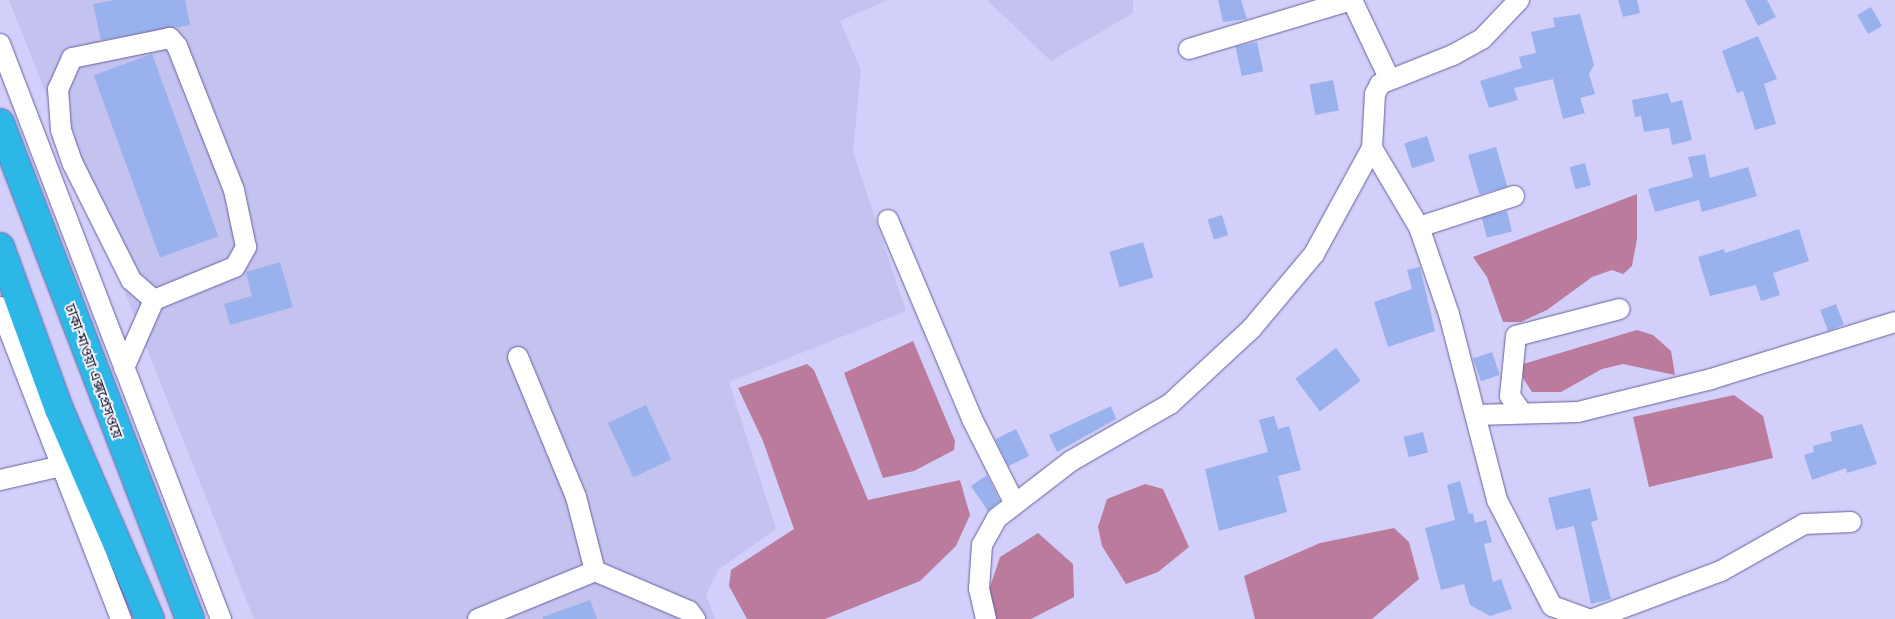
<!DOCTYPE html>
<html>
<head>
<meta charset="utf-8">
<style>
	body { margin:0 }
	#map { position:relative; width:1895px; height:619px; overflow:hidden; background:#d2d0fa; font-family:Lato,"Noto Sans Bengali",sans-serif }
	div>[style] { position:absolute }
	[style*='--x'] { left:calc(var(--x)*1px); top:calc(var(--y)*1px); width:calc(var(--w)*1px); rotate:calc(var(--a)*1deg) }
	.built>* { inset:0; background:#c4c2ef }
	.water>* { inset:0; background:#ba7b9c }
	.building>* { inset:0; background:#99b1ec; transform-origin:0 0 }
	.roads { filter:drop-shadow(0 0 1px #67609f) drop-shadow(0 0 1px #67609f) }
	.minor>* { height:20px; margin:-10px; padding:0 10px; transform-origin:10px; border-radius:10px; background:#fff }
	.highway>* { height:28px; margin:-14px; padding:0 14px; transform-origin:14px; border-radius:14px; background:#2db7e7 }
	span { translate:-50% -50%; white-space:nowrap; text-align:center; line-height:1.15; -webkit-text-stroke:4px #f5f5fd; paint-order:stroke }
	.street-label { font-size:14px; color:#1a1730 }
</style>
</head>
<body>
<div id="map">
	<div class="built">
		<i style="clip-path:polygon(9px 0,888px 0,840px 21px,861px 70px,853px 152px,906px 311px,729px 382px,776px 529px,719px 569px,706px 595px,715px 619px,254px 619px)"></i>
		<i style="clip-path:polygon(987px 0,1133px 0,1133px 13px,1051px 61px)"></i>
	</div>
	<div class="water">
		<i style="clip-path:polygon(1637px 194px,1637px 239px,1632px 266px,1623px 274px,1612px 270px,1592px 277px,1547px 310px,1521px 322px,1503px 322px,1487px 277px,1473px 257px)"></i>
		<i style="clip-path:polygon(1637px 330px,1653px 335px,1671px 351px,1675px 375px,1623px 364px,1602px 369px,1561px 392px,1532px 392px,1523px 378px,1523px 364px)"></i>
		<i style="clip-path:polygon(913px 341px,955px 441px,954px 450px,914px 471px,883px 478px,844px 373px)"></i>
		<i style="clip-path:polygon(807px 364px,814px 370px,868px 500px,960px 480px,970px 515px,956px 546px,920px 581px,825px 619px,747px 619px,729px 586px,731px 570px,794px 529px,763px 441px,738px 388px)"></i>
		<i style="clip-path:polygon(1734px 395px,1763px 416px,1773px 458px,1649px 487px,1633px 417px)"></i>
		<i style="clip-path:polygon(1145px 484px,1163px 489px,1189px 547px,1158px 572px,1126px 584px,1102px 546px,1098px 527px,1107px 499px)"></i>
		<i style="clip-path:polygon(1394px 528px,1409px 542px,1419px 579px,1372px 619px,1255px 619px,1244px 576px,1320px 543px)"></i>
		<i style="clip-path:polygon(1038px 533px,1073px 564px,1074px 597px,1031px 619px,996px 619px,989px 590px,1000px 557px)"></i>
	</div>
	<div class="building">
		<i style="clip-path:polygon(115px 0,185px 0,190px 25px,101px 40px,93px 4px)"></i>
		<i style="clip-path:polygon(1218px 0,1241px 0,1247px 19px,1223px 22px)"></i>
		<i style="clip-path:polygon(1618px 0,1637px 0,1640px 13px,1623px 17px)"></i>
		<i style="clip-path:polygon(1745px 0,1767px 0,1776px 17px,1758px 26px)"></i>
		<i style="left:1871px;top:7px;width:22px;height:16px;rotate:60deg"></i>
		<i style="clip-path:polygon(1580px 14px,1594px 65px,1589px 74px,1595px 94px,1580px 98px,1585px 113px,1563px 119px,1553px 79px,1514px 88px,1518px 100px,1489px 108px,1480px 81px,1522px 68px,1519px 57px,1536px 53px,1531px 32px,1555px 27px,1553px 18px)"></i>
		<i style="clip-path:polygon(1758px 36px,1777px 79px,1764px 84px,1776px 124px,1755px 130px,1743px 91px,1737px 93px,1722px 51px)"></i>
		<i style="left:1257px;top:42px;width:30px;height:22px;rotate:78deg"></i>
		<i style="left:152px;top:54px;width:194px;height:62px;rotate:70deg"></i>
		<i style="left:1333px;top:80px;width:31px;height:24px;rotate:79deg"></i>
		<i style="clip-path:polygon(1668px 93px,1671px 103px,1682px 100px,1692px 140px,1672px 145px,1669px 128px,1644px 132px,1641px 116px,1635px 117px,1632px 100px)"></i>
		<i style="left:1427px;top:136px;width:26px;height:24px;rotate:72deg"></i>
		<i style="left:1496px;top:147px;width:41px;height:29px;rotate:74deg"></i>
		<i style="clip-path:polygon(1705px 154px,1710px 178px,1748px 167px,1757px 196px,1702px 212px,1699px 200px,1655px 212px,1648px 189px,1693px 177px,1688px 157px)"></i>
		<i style="left:1585px;top:163px;width:23px;height:16px;rotate:75deg"></i>
		<i style="left:1507px;top:211px;width:21px;height:26px;rotate:76deg"></i>
		<i style="left:1222px;top:215px;width:21px;height:15px;rotate:73deg"></i>
		<i style="clip-path:polygon(1799px 229px,1809px 261px,1773px 273px,1780px 295px,1761px 301px,1756px 285px,1710px 296px,1698px 257px,1724px 249px,1725px 253px)"></i>
		<i style="left:1143px;top:242px;width:37px;height:35px;rotate:74deg"></i>
		<i style="clip-path:polygon(280px 262px,293px 307px,230px 325px,224px 304px,252px 296px,246px 272px)"></i>
		<i style="clip-path:polygon(1420px 267px,1435px 331px,1388px 347px,1374px 302px,1412px 289px,1407px 270px)"></i>
		<i style="left:1836px;top:304px;width:22px;height:17px;rotate:69deg"></i>
		<i style="left:1336px;top:348px;width:41px;height:51px;rotate:53deg"></i>
		<i style="left:1492px;top:352px;width:24px;height:20px;rotate:71deg"></i>
		<i style="left:646px;top:405px;width:60px;height:42px;rotate:65deg"></i>
		<i style="clip-path:polygon(1111px 406px,1116px 419px,1057px 452px,1049px 435px)"></i>
		<i style="clip-path:polygon(1274px 416px,1278px 429px,1289px 426px,1301px 470px,1278px 476px,1287px 512px,1219px 531px,1205px 469px,1268px 452px,1259px 420px)"></i>
		<i style="clip-path:polygon(1862px 424px,1877px 464px,1847px 473px,1846px 468px,1812px 480px,1804px 455px,1814px 452px,1813px 446px,1832px 441px,1830px 432px)"></i>
		<i style="left:1016px;top:429px;width:30px;height:23px;rotate:64deg"></i>
		<i style="left:1423px;top:432px;width:21px;height:20px;rotate:76deg"></i>
		<i style="clip-path:polygon(987px 475px,1000px 501px,988px 511px,971px 486px)"></i>
		<i style="clip-path:polygon(1460px 481px,1469px 514px,1473px 513px,1475px 523px,1486px 520px,1492px 542px,1484px 544px,1493px 582px,1501px 579px,1512px 609px,1490px 616px,1470px 605px,1464px 584px,1441px 590px,1425px 528px,1455px 520px,1447px 485px)"></i>
		<i style="clip-path:polygon(1590px 488px,1598px 520px,1591px 522px,1611px 599px,1591px 604px,1574px 526px,1556px 530px,1548px 498px)"></i>
		<i style="clip-path:polygon(590px 600px,597px 619px,543px 619px,543px 617px)"></i>
	</div>
	<div class="roads">
		<div class="minor">
			<i style="--x:1352;--y:0;--w:86;--a:64.6"></i>
			<i style="--x:0;--y:44;--w:616;--a:68.98"></i>
			<i style="--x:1189;--y:49;--w:169;--a:-16.8"></i>
			<i style="--x:1372;--y:148;--w:92;--a:59.3"></i>
			<i style="--x:1419;--y:227;--w:92;--a:71"></i>
			<i style="--x:1449;--y:314;--w:192;--a:75.5"></i>
			<i style="--x:1497;--y:500;--w:119;--a:62.6"></i>
			<i style="--x:1552;--y:606;--w:37;--a:20"></i>
			<i style="--x:888;--y:220;--w:216;--a:67.1"></i>
			<i style="--x:972;--y:419;--w:93;--a:63.2"></i>
			<i style="--x:1419;--y:227;--w:100;--a:-18.1"></i>
			<i style="--x:0;--y:307;--w:335;--a:68.8"></i>
			<i style="--x:518;--y:357;--w:152;--a:67.5"></i>
			<i style="--x:576;--y:497;--w:76;--a:75.6"></i>
			<i style="--x:124;--y:368;--w:74;--a:-66.2"></i>
			<i style="--x:154;--y:300;--w:87;--a:-22.2"></i>
			<i style="--x:235;--y:267;--w:23;--a:-61"></i>
			<i style="--x:246;--y:247;--w:58;--a:-101.9"></i>
			<i style="--x:234;--y:190;--w:155;--a:-111.6"></i>
			<i style="--x:177;--y:46;--w:11;--a:-131"></i>
			<i style="--x:170;--y:38;--w:100;--a:168.5"></i>
			<i style="--x:72;--y:58;--w:34;--a:114"></i>
			<i style="--x:58;--y:89;--w:41;--a:85.8"></i>
			<i style="--x:61;--y:130;--w:36;--a:71"></i>
			<i style="--x:73;--y:164;--w:130;--a:63.4"></i>
			<i style="--x:131;--y:280;--w:30;--a:41"></i>
			<i style="--x:1522;--y:413;--w:21;--a:-125"></i>
			<i style="--x:1510;--y:396;--w:60;--a:-84.3"></i>
			<i style="--x:1516;--y:336;--w:107;--a:-14.6"></i>
			<i style="--x:1476;--y:415;--w:102;--a:-1.7"></i>
			<i style="--x:1578;--y:412;--w:137;--a:-13.9"></i>
			<i style="--x:1711;--y:379;--w:193;--a:-17.2"></i>
			<i style="--x:0;--y:480;--w:63;--a:-12.9"></i>
			<i style="--x:478;--y:619;--w:126;--a:-22.3"></i>
			<i style="--x:595;--y:571;--w:102;--a:23.1"></i>
			<i style="--x:689;--y:611;--w:10;--a:53"></i>
			<i style="--x:986;--y:619;--w:31;--a:-103"></i>
			<i style="--x:979;--y:589;--w:44;--a:-86.1"></i>
			<i style="--x:982;--y:545;--w:31;--a:-61"></i>
			<i style="--x:997;--y:518;--w:93;--a:-37.6"></i>
			<i style="--x:1071;--y:461;--w:114;--a:-29.9"></i>
			<i style="--x:1170;--y:404;--w:112;--a:-42.8"></i>
			<i style="--x:1252;--y:328;--w:97;--a:-50"></i>
			<i style="--x:1314;--y:254;--w:121;--a:-61.3"></i>
			<i style="--x:1372;--y:148;--w:54;--a:-86.8"></i>
			<i style="--x:1375;--y:94;--w:11;--a:-63"></i>
			<i style="--x:1380;--y:84;--w:79;--a:-21.7"></i>
			<i style="--x:1453;--y:55;--w:33;--a:-29"></i>
			<i style="--x:1482;--y:39;--w:54;--a:-46.5"></i>
			<i style="--x:1593;--y:619;--w:137;--a:-20.6"></i>
			<i style="--x:1721;--y:571;--w:95;--a:-29.5"></i>
			<i style="--x:1804;--y:524;--w:47;--a:-2.4"></i>
		</div>
		<div class="highway">
			<i style="--x:0;--y:123;--w:531;--a:69.04"></i>
			<i style="--x:0;--y:247;--w:172;--a:70"></i>
			<i style="--x:59;--y:409;--w:229;--a:66.6"></i>
		</div>
	</div>
	<div class="street-label">
		<span style="left:94px;top:371px;rotate:70deg">ঢাকা-মাওয়া এক্সপ্রেসওয়ে</span>
	</div>
</div>
</body>
</html>
